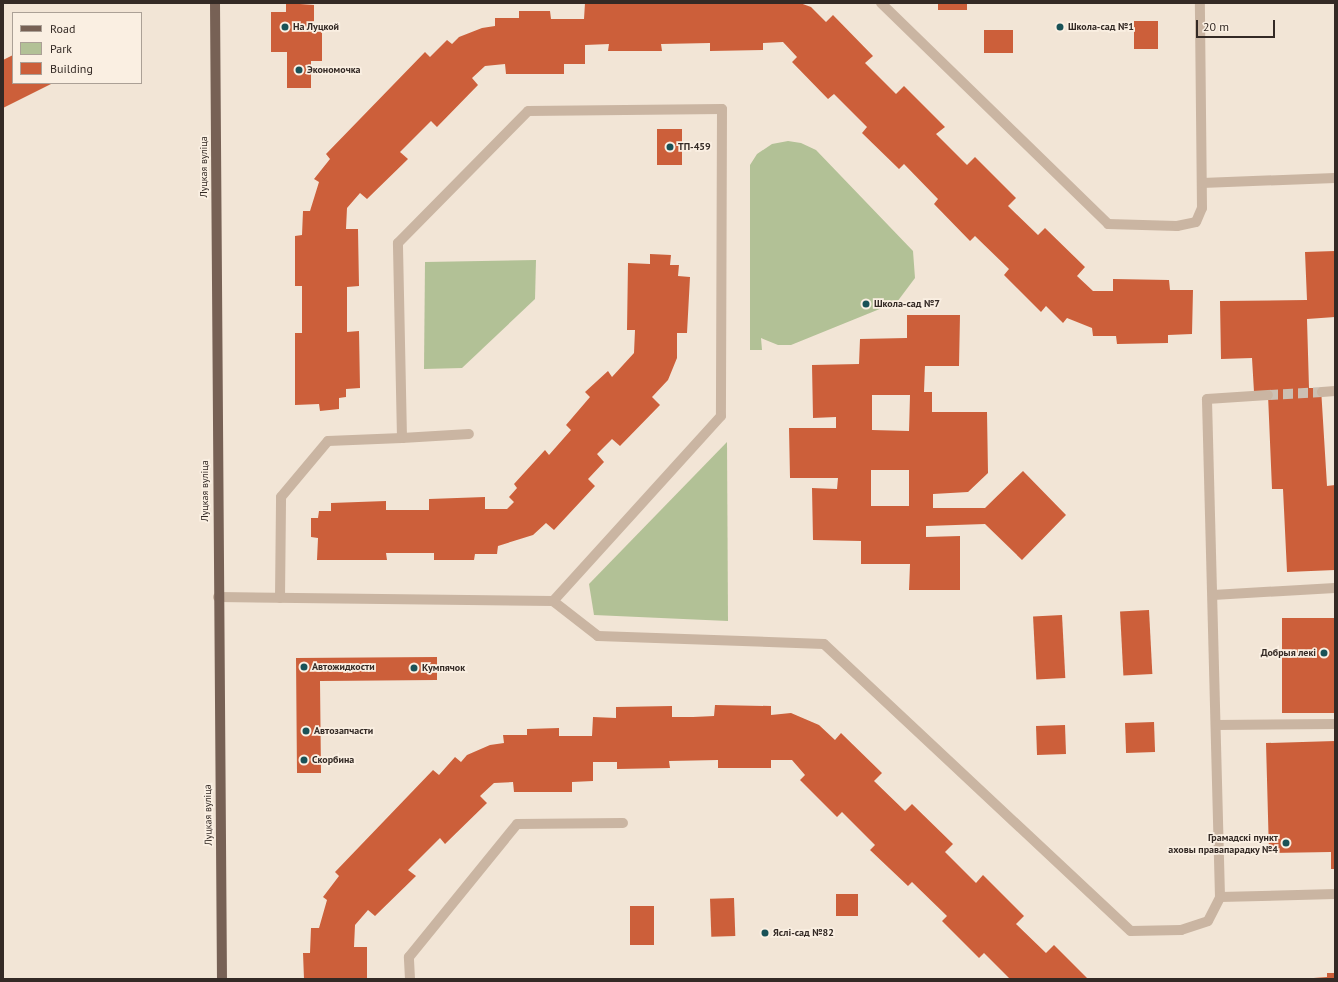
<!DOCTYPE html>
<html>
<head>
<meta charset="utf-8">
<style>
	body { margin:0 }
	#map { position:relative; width:1338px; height:982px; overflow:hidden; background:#f2e5d6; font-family:"PT Sans",sans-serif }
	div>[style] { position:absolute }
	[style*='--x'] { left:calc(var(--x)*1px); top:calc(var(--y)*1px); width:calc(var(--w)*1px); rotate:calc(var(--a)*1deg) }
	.green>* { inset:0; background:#b2c196 }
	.building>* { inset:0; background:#cc5f3a; transform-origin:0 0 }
	.minor-tunnel>* { height:10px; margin-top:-5px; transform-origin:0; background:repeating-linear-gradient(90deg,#ccc0b3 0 10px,transparent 0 15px) }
	.minor>* { height:10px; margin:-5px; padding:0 5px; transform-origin:5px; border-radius:5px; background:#cab5a2 }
	.major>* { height:10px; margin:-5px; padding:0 5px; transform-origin:5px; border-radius:5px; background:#776155 }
	.dots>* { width:11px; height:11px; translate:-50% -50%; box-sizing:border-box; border:2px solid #faefe2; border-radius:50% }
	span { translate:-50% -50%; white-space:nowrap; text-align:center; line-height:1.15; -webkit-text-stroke:3.5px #faefe2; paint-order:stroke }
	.poi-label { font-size:10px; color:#342a25; font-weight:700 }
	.left { translate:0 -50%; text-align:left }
	.right { translate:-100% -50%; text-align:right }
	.street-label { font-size:10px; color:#342a25 }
	.frame { position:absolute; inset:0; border:4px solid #342a25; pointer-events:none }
	.legend { position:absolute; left:12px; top:12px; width:130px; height:72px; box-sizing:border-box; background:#faefe2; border:1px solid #aba096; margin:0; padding:5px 7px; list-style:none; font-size:12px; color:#342a25 }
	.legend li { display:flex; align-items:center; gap:8px; height:20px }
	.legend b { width:20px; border:1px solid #aba096 }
	.scale { position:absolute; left:1196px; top:20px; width:79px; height:18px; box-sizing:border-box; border:2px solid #342a25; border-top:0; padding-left:5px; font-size:12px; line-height:14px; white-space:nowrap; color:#342a25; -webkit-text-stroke:3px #faefe2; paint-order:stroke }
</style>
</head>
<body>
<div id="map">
	<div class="green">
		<i style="clip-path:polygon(788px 141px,801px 143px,816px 150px,913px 251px,915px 278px,897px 302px,791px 345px,778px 345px,761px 338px,762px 350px,750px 350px,750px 165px,757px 154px,772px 144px)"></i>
		<i style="clip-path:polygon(536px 260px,535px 299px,462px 368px,424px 369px,425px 262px)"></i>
		<i style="clip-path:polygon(727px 442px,728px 621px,594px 615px,589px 584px)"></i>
	</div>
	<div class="building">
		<i style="clip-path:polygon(286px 3px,314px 5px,314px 30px,322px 30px,322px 61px,311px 61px,311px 88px,287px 88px,287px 52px,271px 52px,271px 12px,286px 12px)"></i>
		<i style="clip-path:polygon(585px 3px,800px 3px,811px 7px,826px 22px,833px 15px,873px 56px,865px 63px,896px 94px,904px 86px,945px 127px,936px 134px,967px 165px,975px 157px,1016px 198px,1008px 206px,1038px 235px,1045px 228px,1085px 267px,1077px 276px,1093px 291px,1113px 291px,1113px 279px,1169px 280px,1170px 290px,1193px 290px,1192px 334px,1168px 335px,1168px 343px,1117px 344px,1116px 336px,1093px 336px,1092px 328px,1067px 318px,1063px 323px,1046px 306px,1041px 312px,1004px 275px,1009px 269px,975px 236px,970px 241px,934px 204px,938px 199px,904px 164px,899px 169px,862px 133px,867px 127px,834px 94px,828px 99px,792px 62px,797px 57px,783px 42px,763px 43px,763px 50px,710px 51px,710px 43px,661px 44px,662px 51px,608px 51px,609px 44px,585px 45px,585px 64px,564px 64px,564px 74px,506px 74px,505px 64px,485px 66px,472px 78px,478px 85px,437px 127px,431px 121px,400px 152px,408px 159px,367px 199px,360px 193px,347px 208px,346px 229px,358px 229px,359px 286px,347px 287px,347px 332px,359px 331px,360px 388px,346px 389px,346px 397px,339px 398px,339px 409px,320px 411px,319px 404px,295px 405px,295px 333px,302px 333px,302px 286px,295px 286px,295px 236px,302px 235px,303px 211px,310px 211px,319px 182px,314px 179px,330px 159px,326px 154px,425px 52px,430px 57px,447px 40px,452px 44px,459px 37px,482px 28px,495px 26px,495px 18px,519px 18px,519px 11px,550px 11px,551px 19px,584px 19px)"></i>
		<i style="left:938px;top:3px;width:29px;height:7px"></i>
		<i style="left:1134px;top:21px;width:24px;height:28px"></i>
		<i style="left:984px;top:30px;width:29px;height:23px"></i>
		<i style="clip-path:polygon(13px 55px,13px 83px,53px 83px,3px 108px,3px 60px)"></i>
		<i style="left:657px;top:129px;width:25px;height:36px"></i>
		<i style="clip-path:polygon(1335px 251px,1335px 317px,1307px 319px,1309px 388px,1321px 388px,1327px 486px,1335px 485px,1335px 570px,1287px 572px,1283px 489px,1272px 489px,1268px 395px,1254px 392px,1252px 358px,1221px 359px,1220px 301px,1307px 300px,1305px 252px)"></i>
		<i style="clip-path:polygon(650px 254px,671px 255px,670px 265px,679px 265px,678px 276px,690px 277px,687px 333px,677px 333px,677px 358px,668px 380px,652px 397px,660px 405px,620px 446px,612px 439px,597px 454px,604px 462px,588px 479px,595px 486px,554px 530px,546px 523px,533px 535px,498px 546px,497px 554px,475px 554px,474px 560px,434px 560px,434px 553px,386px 553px,387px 560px,317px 560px,318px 538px,311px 537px,311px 518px,318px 518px,319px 511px,331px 511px,331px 503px,386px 501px,386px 510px,429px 510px,429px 499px,485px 497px,485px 509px,507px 509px,514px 502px,509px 497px,517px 488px,514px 484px,545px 450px,549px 455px,571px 430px,566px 425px,590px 397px,585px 392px,608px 371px,612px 377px,634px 353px,635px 330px,627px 330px,628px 263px,650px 264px)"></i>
		<i style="clip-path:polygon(evenodd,907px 315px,960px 315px,959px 366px,925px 366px,924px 392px,932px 392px,932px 412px,987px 412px,988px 473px,968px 492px,933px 494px,933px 508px,985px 508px,1023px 471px,1066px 515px,1022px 560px,985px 524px,926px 526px,926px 537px,960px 536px,960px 590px,909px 590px,910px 564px,861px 564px,861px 541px,813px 540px,812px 488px,837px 489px,838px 478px,790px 478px,789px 428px,836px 428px,836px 417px,813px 418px,812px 365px,859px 364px,860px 339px,907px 338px,907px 315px,872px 395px,910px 395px,909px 431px,872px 430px,872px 395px,907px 315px,871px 470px,909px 470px,909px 506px,871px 506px,871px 470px)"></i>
		<i style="left:1149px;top:610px;width:64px;height:29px;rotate:87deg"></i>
		<i style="left:1062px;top:615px;width:63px;height:29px;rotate:87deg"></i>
		<i style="left:1282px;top:618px;width:53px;height:95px"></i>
		<i style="clip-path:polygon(437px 657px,437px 680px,320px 681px,321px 773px,297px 773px,296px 658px)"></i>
		<i style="clip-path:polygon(715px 705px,771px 706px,771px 715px,791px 713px,819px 725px,835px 740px,841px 733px,882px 773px,874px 781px,905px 811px,912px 804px,953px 844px,945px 852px,976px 883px,983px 875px,1024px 916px,1016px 924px,1046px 953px,1054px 945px,1088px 979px,1010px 979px,984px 953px,979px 958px,942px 921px,947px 916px,912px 882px,908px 886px,870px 850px,875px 845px,842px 812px,837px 817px,800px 780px,805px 775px,792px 760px,771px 760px,771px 768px,718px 768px,718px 760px,669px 761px,670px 768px,617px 769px,617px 762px,593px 762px,593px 781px,572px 782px,572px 792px,514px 792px,513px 782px,494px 783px,480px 796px,487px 803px,445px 844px,440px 838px,408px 870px,416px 876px,375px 916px,368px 910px,355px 925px,354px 947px,367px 947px,367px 979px,304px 979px,303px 953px,310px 953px,311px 928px,319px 928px,327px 900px,323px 897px,339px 876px,335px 872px,433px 770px,439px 775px,455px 757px,461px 762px,467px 755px,490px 745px,504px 743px,503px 735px,527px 735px,527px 729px,559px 728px,559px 736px,592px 736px,593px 717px,616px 718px,616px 707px,672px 706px,672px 717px,693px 717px,714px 716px)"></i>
		<i style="left:1154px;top:722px;width:30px;height:29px;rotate:88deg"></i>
		<i style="left:1065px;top:725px;width:29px;height:29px;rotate:88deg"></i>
		<i style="clip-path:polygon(1335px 741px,1335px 869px,1331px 869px,1331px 852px,1269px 853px,1266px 743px)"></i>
		<i style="left:836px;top:894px;width:22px;height:22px"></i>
		<i style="left:734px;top:898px;width:38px;height:24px;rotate:88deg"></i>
		<i style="left:630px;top:906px;width:24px;height:39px"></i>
		<i style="clip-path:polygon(1327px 973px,1335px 973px,1335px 979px,1300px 979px,1327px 977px)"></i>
	</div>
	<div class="minor-tunnel">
		<i style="--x:1268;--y:395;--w:54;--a:-3.2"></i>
	</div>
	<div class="minor">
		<i style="--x:881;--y:3;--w:317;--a:44.2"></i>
		<i style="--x:1108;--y:224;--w:69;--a:1.7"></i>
		<i style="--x:1177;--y:226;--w:19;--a:-12"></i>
		<i style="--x:1196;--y:222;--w:15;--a:-67"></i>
		<i style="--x:1202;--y:208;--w:205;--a:-90.6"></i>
		<i style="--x:1202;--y:183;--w:133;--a:-2.2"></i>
		<i style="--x:1322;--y:392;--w:13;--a:-4"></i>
		<i style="--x:402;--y:438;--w:67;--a:-3.4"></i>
		<i style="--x:1213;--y:595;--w:122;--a:-3.3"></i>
		<i style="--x:218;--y:597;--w:335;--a:0.7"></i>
		<i style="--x:553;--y:601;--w:57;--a:37.9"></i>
		<i style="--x:598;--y:636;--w:226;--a:2"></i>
		<i style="--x:824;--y:644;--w:420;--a:43.1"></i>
		<i style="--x:1131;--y:931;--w:50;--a:-1.1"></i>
		<i style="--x:1181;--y:930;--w:28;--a:-18"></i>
		<i style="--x:1208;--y:921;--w:27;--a:-63"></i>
		<i style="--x:1220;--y:897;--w:498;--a:-91.5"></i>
		<i style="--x:1207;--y:399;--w:61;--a:-3.8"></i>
		<i style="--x:280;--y:598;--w:101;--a:-89.4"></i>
		<i style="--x:281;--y:497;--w:73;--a:-50"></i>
		<i style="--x:328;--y:441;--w:74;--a:-2.3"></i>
		<i style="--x:402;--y:438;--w:195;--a:-91.2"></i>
		<i style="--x:398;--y:243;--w:185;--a:-45.4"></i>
		<i style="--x:528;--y:111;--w:194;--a:-0.6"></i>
		<i style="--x:722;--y:109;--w:307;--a:90.2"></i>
		<i style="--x:721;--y:416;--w:250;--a:132.2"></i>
		<i style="--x:1216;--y:725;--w:119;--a:-0.5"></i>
		<i style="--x:1220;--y:897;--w:115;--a:-1.5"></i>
		<i style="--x:410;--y:979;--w:22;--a:-93"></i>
		<i style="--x:409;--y:957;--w:171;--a:-50.9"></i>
		<i style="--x:517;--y:824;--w:106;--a:-0.5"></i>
	</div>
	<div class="major">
		<i style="--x:215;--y:3;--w:976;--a:89.59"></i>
	</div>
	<div class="dots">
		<i style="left:285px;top:27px;background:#195257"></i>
		<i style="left:1060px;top:27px;background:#195257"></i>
		<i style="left:299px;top:70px;background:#195257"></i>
		<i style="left:670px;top:147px;background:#195257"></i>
		<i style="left:866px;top:304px;background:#195257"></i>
		<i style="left:1324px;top:653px;background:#195257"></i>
		<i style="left:304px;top:667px;background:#195257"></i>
		<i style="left:414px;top:668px;background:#195257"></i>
		<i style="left:306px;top:731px;background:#195257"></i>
		<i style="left:304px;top:760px;background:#195257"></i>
		<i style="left:1286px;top:843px;background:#195257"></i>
		<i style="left:765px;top:933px;background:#195257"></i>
	</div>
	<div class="poi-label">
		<span class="left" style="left:293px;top:27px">На Луцкой</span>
		<span class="left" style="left:1068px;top:27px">Школа-сад №1</span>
		<span class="left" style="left:307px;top:70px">Экономочка</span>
		<span class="left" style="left:678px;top:147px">ТП-459</span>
		<span class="left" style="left:874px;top:304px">Школа-сад №7</span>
		<span class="right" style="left:1316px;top:653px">Добрыя лекі</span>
		<span class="left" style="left:312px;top:667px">Автожидкости</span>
		<span class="left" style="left:422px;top:668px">Кумпячок</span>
		<span class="left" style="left:314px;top:731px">Автозапчасти</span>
		<span class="left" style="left:312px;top:760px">Скорбина</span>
		<span class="right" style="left:1278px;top:843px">Грамадскі пункт<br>аховы правапарадку №4</span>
		<span class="left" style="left:773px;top:933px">Яслі-сад №82</span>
	</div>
	<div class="street-label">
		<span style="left:204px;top:167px;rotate:-90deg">Луцкая вуліца</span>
		<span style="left:205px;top:491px;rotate:-90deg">Луцкая вуліца</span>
		<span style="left:208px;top:815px;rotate:-91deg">Луцкая вуліца</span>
	</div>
	<div class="frame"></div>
	<ul class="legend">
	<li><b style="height:5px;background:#776155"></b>Road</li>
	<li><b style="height:11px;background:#b2c196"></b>Park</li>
	<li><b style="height:11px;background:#cc5f3a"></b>Building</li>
	</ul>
	<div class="scale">20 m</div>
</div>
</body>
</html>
